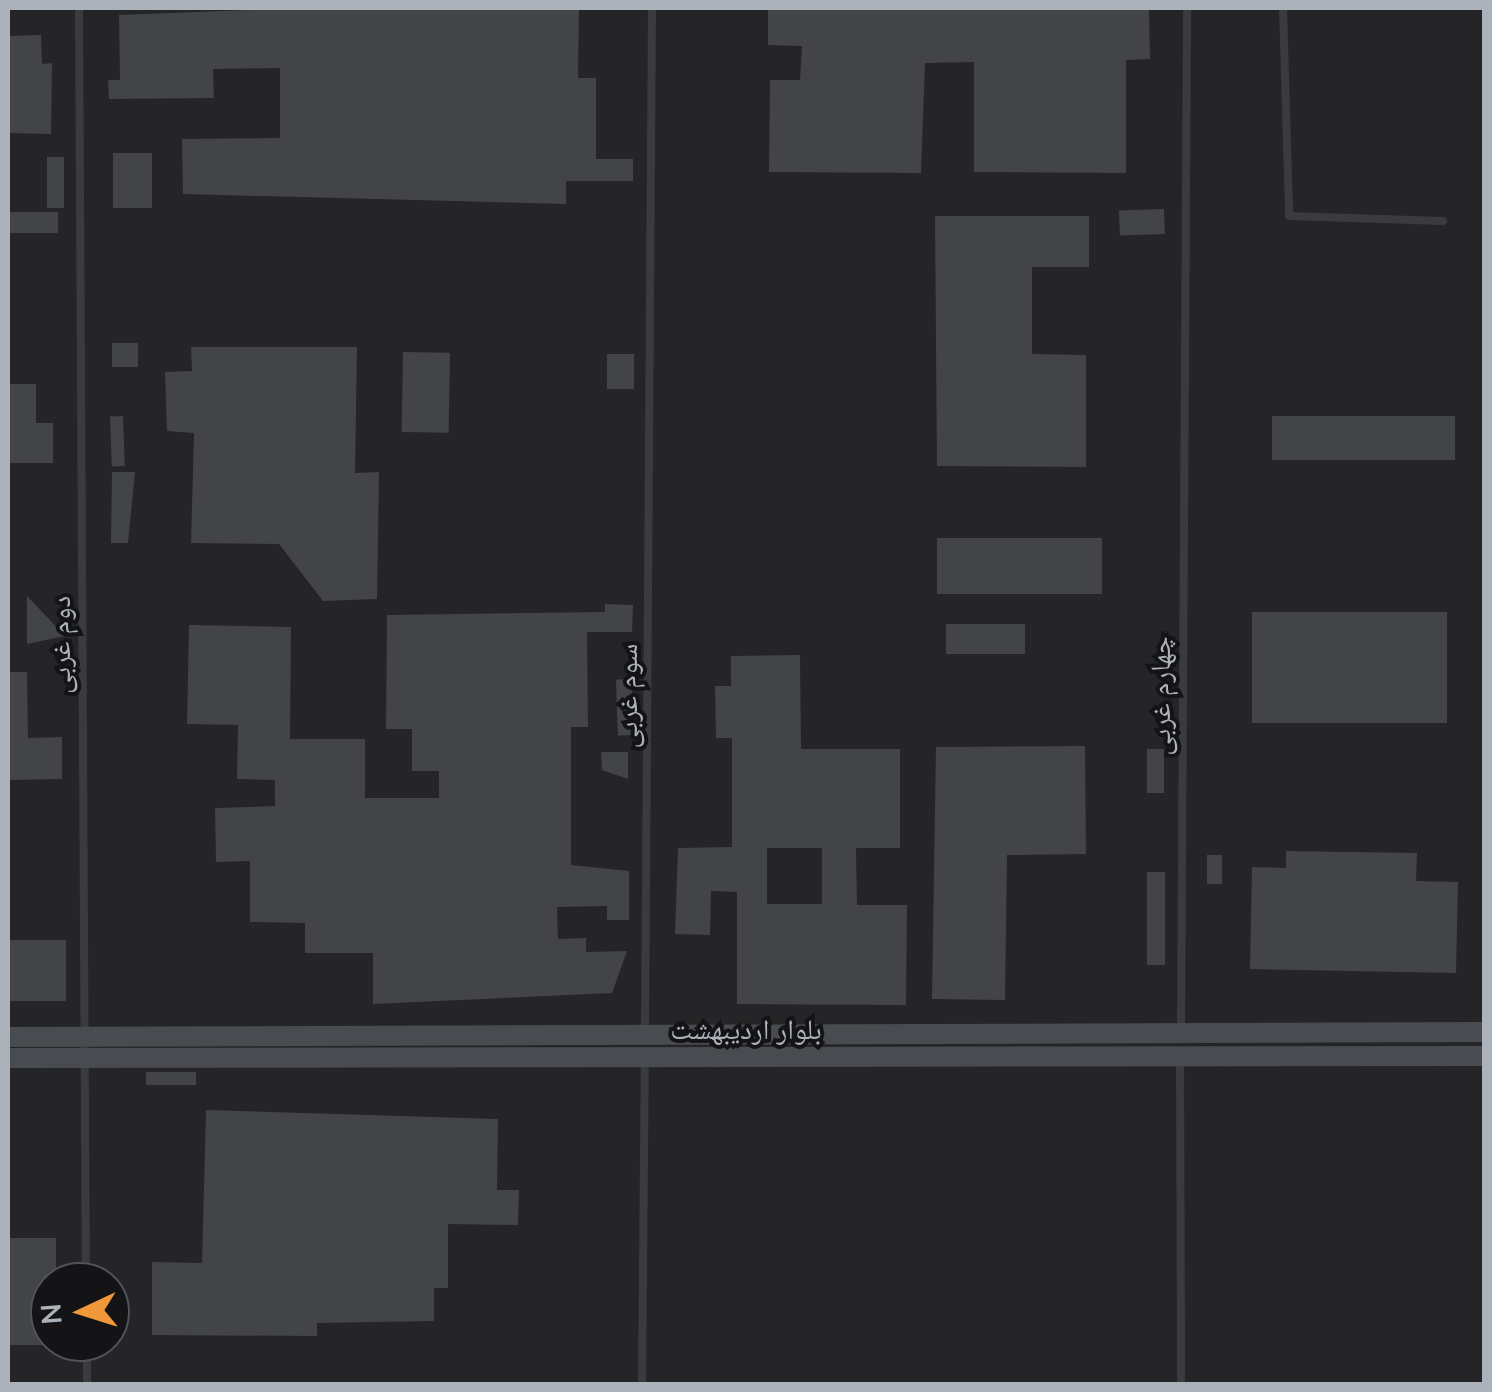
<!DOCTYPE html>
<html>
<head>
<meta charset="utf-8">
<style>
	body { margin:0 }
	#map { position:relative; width:1492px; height:1392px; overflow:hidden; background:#19191b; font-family:"Nunito Sans","Noto Naskh Arabic",sans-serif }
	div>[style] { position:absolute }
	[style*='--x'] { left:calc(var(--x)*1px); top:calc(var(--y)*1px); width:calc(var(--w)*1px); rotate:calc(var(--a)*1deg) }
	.built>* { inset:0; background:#252528 }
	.building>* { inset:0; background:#434448; transform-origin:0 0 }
	.lane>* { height:8px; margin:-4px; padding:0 4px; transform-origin:4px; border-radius:4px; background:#3a3b40 }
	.secondary>* { height:20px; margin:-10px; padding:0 10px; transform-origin:10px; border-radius:10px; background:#484b50 }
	span { translate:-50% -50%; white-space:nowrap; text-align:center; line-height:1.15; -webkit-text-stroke:8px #141416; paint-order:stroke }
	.street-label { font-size:28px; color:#abb2ba }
	.frame { position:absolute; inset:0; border:10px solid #abb2ba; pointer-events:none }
	.north { position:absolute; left:30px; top:1262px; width:100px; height:100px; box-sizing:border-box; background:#141416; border:2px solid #505358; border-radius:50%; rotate:266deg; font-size:28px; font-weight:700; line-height:40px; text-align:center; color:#abb2ba }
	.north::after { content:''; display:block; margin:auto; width:35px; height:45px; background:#f1983b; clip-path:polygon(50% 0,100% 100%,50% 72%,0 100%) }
</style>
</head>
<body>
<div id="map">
	<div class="built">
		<i style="clip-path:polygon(evenodd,8px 8px,1484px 8px,1484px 1384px,8px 1384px,8px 8px,50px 1282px,110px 1282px,110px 1342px,50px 1342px,50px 1282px)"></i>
	</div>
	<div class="building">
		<i style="clip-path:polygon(299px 8px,579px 8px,578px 78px,596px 78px,596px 159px,633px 159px,633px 181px,566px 181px,566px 204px,183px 194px,182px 139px,280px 138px,280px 68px,213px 69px,214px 98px,109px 99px,108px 80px,120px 80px,119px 15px)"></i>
		<i style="clip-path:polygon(768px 8px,1149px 8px,1150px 59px,1126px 60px,1126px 173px,974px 172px,974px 62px,925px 63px,921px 173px,769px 172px,770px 80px,800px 80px,802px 46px,768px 45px)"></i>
		<i style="clip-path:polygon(41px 35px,42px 64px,52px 63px,51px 134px,8px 133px,8px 36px)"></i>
		<i style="left:113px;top:153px;width:39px;height:55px"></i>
		<i style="left:47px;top:157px;width:17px;height:51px"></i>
		<i style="left:1164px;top:209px;width:25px;height:45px;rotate:88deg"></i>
		<i style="left:8px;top:212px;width:50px;height:21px"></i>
		<i style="clip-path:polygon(935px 216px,1089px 216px,1089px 267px,1032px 267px,1032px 354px,1086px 355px,1086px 467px,937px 466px)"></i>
		<i style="left:138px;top:343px;width:24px;height:26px;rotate:90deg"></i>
		<i style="clip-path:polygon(191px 347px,357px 347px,355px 473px,379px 472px,377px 599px,323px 601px,279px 544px,191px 543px,194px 433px,167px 431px,165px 372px,192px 371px)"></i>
		<i style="left:403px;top:352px;width:47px;height:80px;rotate:1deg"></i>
		<i style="left:607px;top:354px;width:27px;height:35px"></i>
		<i style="clip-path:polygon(8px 384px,36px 384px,36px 423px,53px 423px,53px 463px,8px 463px)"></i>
		<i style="left:123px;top:416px;width:50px;height:13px;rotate:88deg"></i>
		<i style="left:1272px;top:416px;width:183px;height:44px"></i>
		<i style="clip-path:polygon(112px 472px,135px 472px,128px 543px,111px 543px)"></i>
		<i style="left:937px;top:538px;width:165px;height:56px"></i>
		<i style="clip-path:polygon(27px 596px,65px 636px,27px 644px)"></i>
		<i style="clip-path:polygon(605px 604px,633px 605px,632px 632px,587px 632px,588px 727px,571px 727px,571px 865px,629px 871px,629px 920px,607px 920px,607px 906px,557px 907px,558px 939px,586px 938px,586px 952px,627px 951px,612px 993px,373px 1004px,373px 953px,305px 953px,305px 923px,250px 922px,250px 861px,216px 862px,215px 808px,275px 806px,275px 780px,237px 779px,238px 725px,187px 724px,189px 625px,291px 627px,290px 739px,365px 739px,365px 798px,439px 798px,439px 771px,412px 771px,412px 729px,386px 729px,387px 615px,605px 612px)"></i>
		<i style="left:1252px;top:612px;width:195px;height:111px"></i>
		<i style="left:946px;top:624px;width:79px;height:30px"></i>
		<i style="clip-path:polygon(evenodd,800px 655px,801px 749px,900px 749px,900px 848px,856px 848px,857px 905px,907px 905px,906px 1005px,737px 1004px,737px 892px,711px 891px,710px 935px,675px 934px,678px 848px,732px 847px,732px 738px,716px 738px,715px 686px,731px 686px,731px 656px,800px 655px,767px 848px,822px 848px,822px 904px,767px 904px,767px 848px)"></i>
		<i style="clip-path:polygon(8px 672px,27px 672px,28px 738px,62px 737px,62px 779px,8px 780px)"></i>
		<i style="left:632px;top:679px;width:56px;height:16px;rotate:88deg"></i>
		<i style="clip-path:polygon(1085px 746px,1086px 854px,1007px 855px,1005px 1000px,932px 999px,936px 747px)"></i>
		<i style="left:1147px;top:749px;width:17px;height:44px"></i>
		<i style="clip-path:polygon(601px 752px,628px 752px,628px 779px,602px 770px)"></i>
		<i style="clip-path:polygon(1286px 851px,1417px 853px,1416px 881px,1458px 882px,1456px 973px,1250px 969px,1252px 867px,1286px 868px)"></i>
		<i style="left:1207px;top:855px;width:15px;height:29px"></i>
		<i style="left:1147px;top:872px;width:18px;height:93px"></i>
		<i style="left:66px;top:940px;width:61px;height:58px;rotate:90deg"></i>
		<i style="left:146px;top:1072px;width:50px;height:13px"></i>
		<i style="clip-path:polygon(206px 1110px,498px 1119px,497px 1190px,519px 1190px,518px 1225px,448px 1224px,448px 1288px,434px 1288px,434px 1321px,317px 1323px,317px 1336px,152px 1335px,152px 1262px,202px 1263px)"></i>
		<i style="left:8px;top:1238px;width:48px;height:107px"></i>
	</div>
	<div class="lane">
		<i style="--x:79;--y:8;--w:1274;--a:89.69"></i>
		<i style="--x:1283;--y:8;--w:208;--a:88.3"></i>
		<i style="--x:1289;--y:216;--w:154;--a:1.9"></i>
		<i style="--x:645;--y:1033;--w:1025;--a:-89.61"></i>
		<i style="--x:1181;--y:1033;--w:1025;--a:-89.66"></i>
		<i style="--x:1180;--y:1057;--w:327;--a:89.8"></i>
		<i style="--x:87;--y:1342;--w:42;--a:90"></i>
		<i style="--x:642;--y:1384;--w:327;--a:-89.5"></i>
	</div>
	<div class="secondary">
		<i style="--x:8;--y:1037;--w:1476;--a:-0.19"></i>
		<i style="--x:8;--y:1058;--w:1476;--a:-0.08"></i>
	</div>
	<div class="street-label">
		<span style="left:61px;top:645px;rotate:-90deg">دوم غربی</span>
		<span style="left:628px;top:696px;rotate:-90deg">سوم غربی</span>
		<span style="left:1161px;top:696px;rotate:-90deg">چهارم غربی</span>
		<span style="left:746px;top:1030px">بلوار اردیبهشت</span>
	</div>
	<div class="frame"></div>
	<div class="north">N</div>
</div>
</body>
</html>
